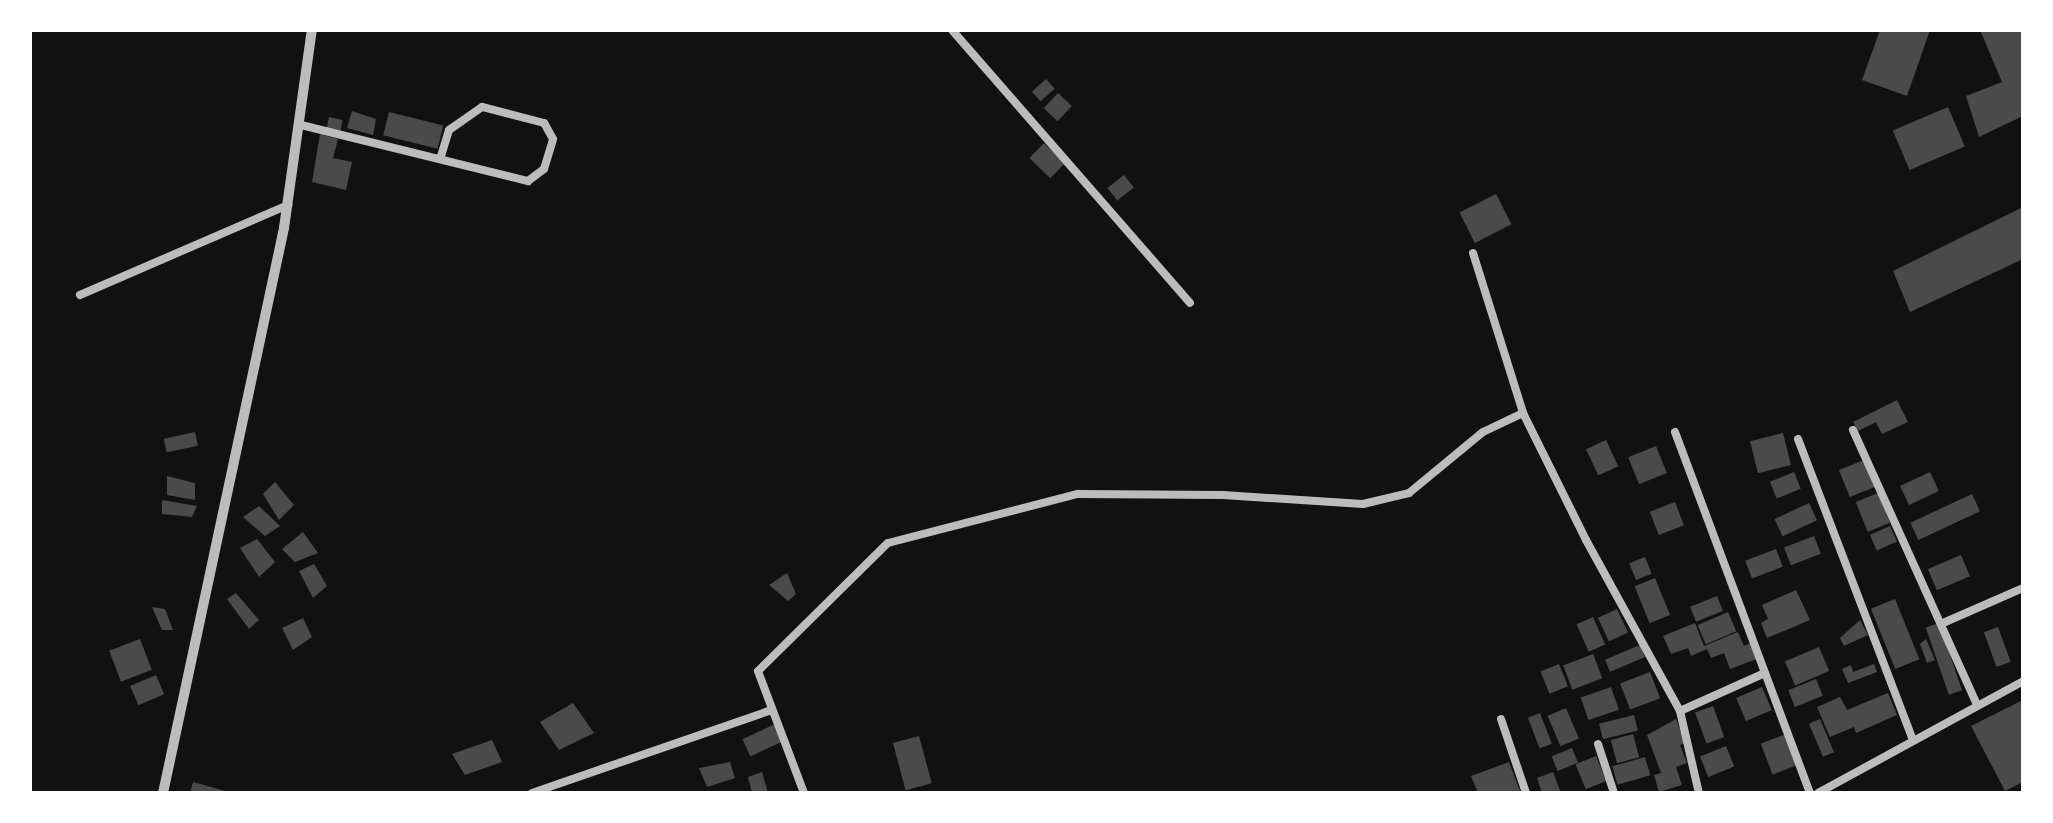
<!DOCTYPE html>
<html>
<head>
<meta charset="utf-8">
<style>
	body { margin:0 }
	#map { position:relative; width:2053px; height:823px; overflow:hidden; background:#111; font-family:"DejaVu Sans",sans-serif }
	div>[style] { position:absolute }
	[style*='--x'] { left:calc(var(--x)*1px); top:calc(var(--y)*1px); width:calc(var(--w)*1px); rotate:calc(var(--a)*1deg) }
	.building>* { inset:0; background:#4a4a4a; transform-origin:0 0 }
	.minor>* { height:8px; margin:-4px; padding:0 4px; transform-origin:4px; border-radius:4px; background:#bcbcbc }
	.tertiary>* { height:10px; margin:-5px; padding:0 5px; transform-origin:5px; border-radius:5px; background:#bcbcbc }
	span { translate:-50% -50%; white-space:nowrap; text-align:center; line-height:1.15; -webkit-text-stroke:9px #fff; paint-order:stroke }
	.frame { position:absolute; inset:0; border:32px solid #fff; pointer-events:none }
</style>
</head>
<body>
<div id="map">
	<div class="building">
		<i style="clip-path:polygon(1880px 30px,1930px 30px,1907px 96px,1862px 80px)"></i>
		<i style="clip-path:polygon(1980px 30px,2023px 30px,2023px 116px,1979px 137px,1966px 96px,2002px 82px)"></i>
		<i style="left:1046px;top:79px;width:13px;height:19px;rotate:48deg"></i>
		<i style="left:1058px;top:93px;width:19px;height:21px;rotate:43deg"></i>
		<i style="left:1948px;top:107px;width:43px;height:60px;rotate:67deg"></i>
		<i style="clip-path:polygon(352px 111px,376px 119px,373px 135px,347px 128px)"></i>
		<i style="left:389px;top:112px;width:56px;height:24px;rotate:14deg"></i>
		<i style="left:329px;top:117px;width:14px;height:11px;rotate:12deg"></i>
		<i style="clip-path:polygon(320px 134px,338px 139px,333px 158px,352px 162px,346px 190px,312px 182px)"></i>
		<i style="left:1044px;top:143px;width:29px;height:21px;rotate:44deg"></i>
		<i style="left:1124px;top:175px;width:16px;height:21px;rotate:52deg"></i>
		<i style="left:1496px;top:194px;width:34px;height:41px;rotate:63deg"></i>
		<i style="clip-path:polygon(2023px 207px,2023px 259px,1910px 312px,1893px 271px)"></i>
		<i style="clip-path:polygon(1897px 400px,1908px 422px,1882px 434px,1876px 422px,1858px 431px,1853px 422px)"></i>
		<i style="left:195px;top:432px;width:14px;height:32px;rotate:78deg"></i>
		<i style="left:1783px;top:433px;width:33px;height:34px;rotate:76deg"></i>
		<i style="left:1606px;top:440px;width:29px;height:22px;rotate:65deg"></i>
		<i style="left:1656px;top:446px;width:29px;height:30px;rotate:68deg"></i>
		<i style="left:1864px;top:460px;width:29px;height:27px;rotate:68deg"></i>
		<i style="left:1794px;top:472px;width:18px;height:26px;rotate:68deg"></i>
		<i style="left:1930px;top:472px;width:21px;height:33px;rotate:65deg"></i>
		<i style="clip-path:polygon(167px 476px,195px 483px,195px 500px,167px 495px)"></i>
		<i style="clip-path:polygon(275px 482px,294px 505px,279px 520px,263px 494px)"></i>
		<i style="left:1878px;top:493px;width:32px;height:24px;rotate:68deg"></i>
		<i style="left:1972px;top:494px;width:19px;height:68px;rotate:65deg"></i>
		<i style="clip-path:polygon(162px 500px,197px 506px,192px 517px,162px 514px)"></i>
		<i style="left:1675px;top:502px;width:25px;height:27px;rotate:69deg"></i>
		<i style="left:1809px;top:503px;width:19px;height:38px;rotate:65deg"></i>
		<i style="clip-path:polygon(259px 506px,280px 526px,265px 536px,243px 517px)"></i>
		<i style="left:1890px;top:526px;width:17px;height:22px;rotate:66deg"></i>
		<i style="clip-path:polygon(303px 532px,318px 553px,295px 562px,282px 549px)"></i>
		<i style="left:1814px;top:536px;width:19px;height:32px;rotate:69deg"></i>
		<i style="clip-path:polygon(257px 539px,275px 562px,259px 577px,240px 548px)"></i>
		<i style="left:1776px;top:549px;width:19px;height:33px;rotate:69deg"></i>
		<i style="left:1961px;top:555px;width:23px;height:36px;rotate:67deg"></i>
		<i style="left:1645px;top:557px;width:18px;height:17px;rotate:68deg"></i>
		<i style="clip-path:polygon(314px 564px,327px 586px,313px 598px,299px 571px)"></i>
		<i style="clip-path:polygon(787px 573px,796px 594px,788px 601px,769px 585px)"></i>
		<i style="left:1655px;top:578px;width:40px;height:22px;rotate:68deg"></i>
		<i style="clip-path:polygon(1796px 590px,1810px 620px,1767px 638px,1761px 623px,1768px 619px,1762px 605px)"></i>
		<i style="clip-path:polygon(236px 593px,259px 620px,249px 629px,227px 599px)"></i>
		<i style="left:1717px;top:596px;width:16px;height:29px;rotate:68deg"></i>
		<i style="left:1895px;top:599px;width:65px;height:26px;rotate:68deg"></i>
		<i style="clip-path:polygon(152px 607px,165px 609px,173px 630px,162px 630px)"></i>
		<i style="left:1617px;top:609px;width:26px;height:21px;rotate:65deg"></i>
		<i style="left:1728px;top:612px;width:21px;height:33px;rotate:67deg"></i>
		<i style="left:1593px;top:617px;width:30px;height:18px;rotate:66deg"></i>
		<i style="clip-path:polygon(303px 618px,312px 637px,293px 650px,282px 628px)"></i>
		<i style="clip-path:polygon(1860px 620px,1868px 635px,1844px 646px,1840px 638px)"></i>
		<i style="clip-path:polygon(1695px 623px,1704px 646px,1738px 632px,1744px 646px,1753px 642px,1759px 658px,1730px 669px,1724px 653px,1711px 658px,1707px 649px,1691px 656px,1688px 648px,1671px 654px,1663px 636px)"></i>
		<i style="left:1939px;top:623px;width:71px;height:14px;rotate:71deg"></i>
		<i style="left:1998px;top:627px;width:37px;height:15px;rotate:70deg"></i>
		<i style="left:140px;top:639px;width:33px;height:33px;rotate:69deg"></i>
		<i style="clip-path:polygon(1926px 639px,1935px 660px,1927px 663px,1920px 644px)"></i>
		<i style="left:1640px;top:645px;width:13px;height:38px;rotate:67deg"></i>
		<i style="left:1819px;top:647px;width:26px;height:37px;rotate:67deg"></i>
		<i style="left:1593px;top:654px;width:26px;height:32px;rotate:69deg"></i>
		<i style="left:1559px;top:664px;width:24px;height:20px;rotate:68deg"></i>
		<i style="clip-path:polygon(1874px 664px,1877px 672px,1848px 683px,1842px 669px,1851px 665px,1853px 672px)"></i>
		<i style="left:1650px;top:672px;width:28px;height:32px;rotate:69deg"></i>
		<i style="left:156px;top:675px;width:21px;height:28px;rotate:67deg"></i>
		<i style="left:1816px;top:679px;width:18px;height:30px;rotate:68deg"></i>
		<i style="left:1611px;top:687px;width:24px;height:32px;rotate:71deg"></i>
		<i style="left:1762px;top:687px;width:25px;height:28px;rotate:67deg"></i>
		<i style="clip-path:polygon(1888px 693px,1897px 715px,1856px 733px,1854px 727px,1830px 737px,1817px 707px,1840px 697px,1847px 710px)"></i>
		<i style="clip-path:polygon(2023px 700px,2023px 782px,2005px 791px,1971px 726px)"></i>
		<i style="clip-path:polygon(573px 703px,594px 733px,559px 750px,540px 722px)"></i>
		<i style="left:1713px;top:706px;width:33px;height:19px;rotate:70deg"></i>
		<i style="left:1566px;top:708px;width:33px;height:20px;rotate:67deg"></i>
		<i style="left:1540px;top:713px;width:33px;height:13px;rotate:69deg"></i>
		<i style="left:1634px;top:715px;width:16px;height:36px;rotate:76deg"></i>
		<i style="clip-path:polygon(1676px 719px,1685px 743px,1680px 745px,1687px 763px,1676px 767px,1682px 785px,1659px 792px,1654px 775px,1661px 773px,1647px 735px)"></i>
		<i style="left:1820px;top:719px;width:36px;height:12px;rotate:67deg"></i>
		<i style="left:775px;top:724px;width:19px;height:36px;rotate:65deg"></i>
		<i style="left:1633px;top:734px;width:24px;height:23px;rotate:75deg"></i>
		<i style="left:1786px;top:734px;width:33px;height:27px;rotate:69deg"></i>
		<i style="left:919px;top:736px;width:49px;height:27px;rotate:75deg"></i>
		<i style="clip-path:polygon(492px 740px,502px 762px,465px 775px,452px 754px)"></i>
		<i style="left:1726px;top:746px;width:22px;height:28px;rotate:68deg"></i>
		<i style="left:1572px;top:748px;width:16px;height:22px;rotate:68deg"></i>
		<i style="left:1596px;top:756px;width:27px;height:22px;rotate:68deg"></i>
		<i style="left:1645px;top:757px;width:19px;height:34px;rotate:74deg"></i>
		<i style="clip-path:polygon(730px 762px,735px 778px,707px 787px,699px 768px)"></i>
		<i style="clip-path:polygon(1509px 762px,1520px 791px,1478px 793px,1471px 776px)"></i>
		<i style="clip-path:polygon(762px 772px,768px 793px,752px 793px,748px 777px)"></i>
		<i style="clip-path:polygon(1553px 772px,1561px 793px,1542px 793px,1537px 778px)"></i>
		<i style="clip-path:polygon(193px 782px,229px 792px,229px 793px,190px 793px)"></i>
	</div>
	<div class="minor">
		<i style="--x:952;--y:30;--w:362;--a:48.9"></i>
		<i style="--x:301;--y:125;--w:234;--a:13.9"></i>
		<i style="--x:528;--y:181;--w:20;--a:-37"></i>
		<i style="--x:544;--y:169;--w:31;--a:-73"></i>
		<i style="--x:553;--y:139;--w:18;--a:-119"></i>
		<i style="--x:544;--y:123;--w:64;--a:-165.5"></i>
		<i style="--x:482;--y:107;--w:40;--a:145.1"></i>
		<i style="--x:449;--y:130;--w:30;--a:107"></i>
		<i style="--x:1473;--y:253;--w:168;--a:72.6"></i>
		<i style="--x:1523;--y:413;--w:142;--a:63.6"></i>
		<i style="--x:1586;--y:540;--w:195;--a:61.2"></i>
		<i style="--x:1680;--y:711;--w:84;--a:77"></i>
		<i style="--x:80;--y:295;--w:227;--a:-23.4"></i>
		<i style="--x:1853;--y:430;--w:301;--a:65.7"></i>
		<i style="--x:1675;--y:432;--w:385;--a:69.5"></i>
		<i style="--x:1798;--y:439;--w:322;--a:69.1"></i>
		<i style="--x:1943;--y:623;--w:87;--a:-23.6"></i>
		<i style="--x:1680;--y:711;--w:93;--a:-24.1"></i>
		<i style="--x:1501;--y:719;--w:78;--a:71.3"></i>
		<i style="--x:1598;--y:744;--w:52;--a:71.9"></i>
		<i style="--x:532;--y:793;--w:254;--a:-19.1"></i>
		<i style="--x:804;--y:793;--w:130;--a:-110.7"></i>
		<i style="--x:758;--y:671;--w:182;--a:-44.6"></i>
		<i style="--x:888;--y:543;--w:196;--a:-14.5"></i>
		<i style="--x:1078;--y:494;--w:145;--a:0.4"></i>
		<i style="--x:1223;--y:495;--w:140;--a:3.7"></i>
		<i style="--x:1363;--y:504;--w:47;--a:-13.4"></i>
		<i style="--x:1409;--y:493;--w:96;--a:-39.5"></i>
		<i style="--x:1483;--y:432;--w:44;--a:-25.4"></i>
		<i style="--x:1818;--y:793;--w:234;--a:-28.6"></i>
	</div>
	<div class="tertiary">
		<i style="--x:163;--y:793;--w:578;--a:-77.91"></i>
		<i style="--x:284;--y:228;--w:200;--a:-82"></i>
	</div>
	<div class="frame"></div>
</div>
</body>
</html>
